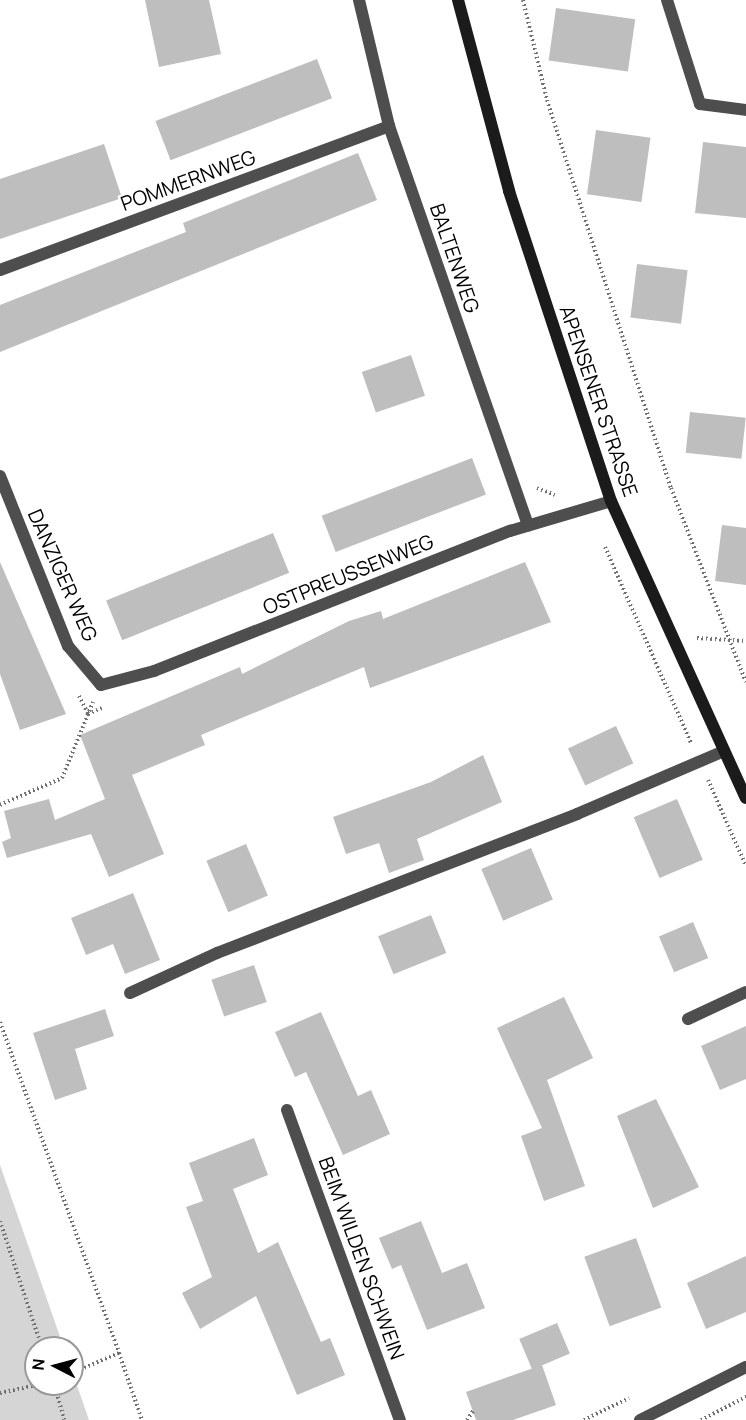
<!DOCTYPE html>
<html>
<head>
<meta charset="utf-8">
<style>
	body { margin:0 }
	#map { position:relative; width:746px; height:1420px; overflow:hidden; background:#fff; font-family:Manrope,sans-serif }
	div>[style] { position:absolute }
	[style*='--x'] { left:calc(var(--x)*1px); top:calc(var(--y)*1px); width:calc(var(--w)*1px); rotate:calc(var(--a)*1deg) }
	.green>* { inset:0; background:#d5d5d5 }
	.building>* { inset:0; background:#bebebe; transform-origin:0 0 }
	.path>* { height:4px; margin-top:-2px; transform-origin:0; background:repeating-linear-gradient(90deg,#707070 0 1.5px,transparent 0 4.5px) }
	.service>* { height:12px; margin:-6px; padding:0 6px; transform-origin:6px; border-radius:6px; background:#4e4e4e }
	.minor>* { height:12px; margin:-6px; padding:0 6px; transform-origin:6px; border-radius:6px; background:#4e4e4e }
	.secondary>* { height:12px; margin:-6px; padding:0 6px; transform-origin:6px; border-radius:6px; background:#1b1b1b }
	span { translate:-50% -50%; white-space:nowrap; text-align:center; line-height:1.15; -webkit-text-stroke:4.5px #fff; paint-order:stroke }
	.street-label { font-size:20px; color:#000 }
	.north { position:absolute; left:24px; top:1336px; width:60px; height:60px; box-sizing:border-box; background:#fff; border:2px solid #999; border-radius:50%; rotate:276deg; font-size:16px; font-weight:700; line-height:24px; text-align:center; color:#000 }
	.north::after { content:''; display:block; margin:auto; width:21px; height:27px; background:#000; clip-path:polygon(50% 0,100% 100%,50% 72%,0 100%) }
</style>
</head>
<body>
<div id="map">
	<div class="green">
		<i style="clip-path:polygon(0 1165px,64px 1348px,36px 1348px,36px 1384px,72px 1384px,72px 1371px,89px 1420px,0 1420px)"></i>
	</div>
	<div class="building">
		<i style="clip-path:polygon(145px 0,209px 0,221px 54px,159px 67px)"></i>
		<i style="left:556px;top:8px;width:80px;height:53px;rotate:8deg"></i>
		<i style="left:317px;top:59px;width:42px;height:173px;rotate:69deg"></i>
		<i style="left:596px;top:130px;width:55px;height:65px;rotate:8deg"></i>
		<i style="clip-path:polygon(703px 142px,746px 147px,746px 218px,695px 213px)"></i>
		<i style="clip-path:polygon(104px 144px,122px 198px,0 239px,0 179px)"></i>
		<i style="clip-path:polygon(358px 153px,377px 200px,0 352px,0 305px,186px 232px,183px 223px)"></i>
		<i style="left:637px;top:264px;width:51px;height:54px;rotate:7deg"></i>
		<i style="left:411px;top:355px;width:43px;height:52px;rotate:71deg"></i>
		<i style="left:690px;top:412px;width:56px;height:41px;rotate:6deg"></i>
		<i style="left:472px;top:458px;width:39px;height:161px;rotate:69deg"></i>
		<i style="clip-path:polygon(722px 525px,746px 528px,746px 585px,715px 581px)"></i>
		<i style="left:273px;top:533px;width:43px;height:180px;rotate:68deg"></i>
		<i style="clip-path:polygon(0 562px,66px 714px,20px 730px,0 674px)"></i>
		<i style="clip-path:polygon(525px 562px,551px 622px,370px 688px,364px 667px,201px 735px,205px 745px,132px 775px,164px 854px,109px 877px,91px 834px,7px 858px,2px 842px,11px 838px,4px 811px,49px 799px,55px 820px,105px 799px,80px 735px,240px 667px,242px 674px,349px 621px,381px 611px,383px 619px)"></i>
		<i style="left:616px;top:726px;width:41px;height:53px;rotate:65deg"></i>
		<i style="clip-path:polygon(483px 755px,502px 802px,417px 839px,424px 860px,389px 873px,379px 843px,346px 854px,333px 817px,431px 782px)"></i>
		<i style="left:677px;top:799px;width:66px;height:47px;rotate:67deg"></i>
		<i style="left:246px;top:844px;width:56px;height:43px;rotate:67deg"></i>
		<i style="left:531px;top:848px;width:56px;height:54px;rotate:67deg"></i>
		<i style="clip-path:polygon(133px 893px,160px 960px,125px 974px,113px 944px,86px 955px,71px 918px)"></i>
		<i style="left:431px;top:915px;width:41px;height:57px;rotate:68deg"></i>
		<i style="left:693px;top:922px;width:39px;height:37px;rotate:67deg"></i>
		<i style="left:254px;top:965px;width:39px;height:45px;rotate:71deg"></i>
		<i style="clip-path:polygon(564px 997px,593px 1058px,547px 1080px,585px 1186px,544px 1201px,521px 1136px,542px 1128px,497px 1028px)"></i>
		<i style="clip-path:polygon(105px 1009px,114px 1036px,75px 1049px,87px 1089px,55px 1100px,33px 1033px)"></i>
		<i style="clip-path:polygon(321px 1012px,358px 1096px,371px 1090px,390px 1134px,343px 1155px,306px 1072px,295px 1077px,275px 1032px)"></i>
		<i style="clip-path:polygon(746px 1026px,746px 1079px,720px 1090px,701px 1046px)"></i>
		<i style="clip-path:polygon(656px 1099px,699px 1187px,653px 1208px,617px 1116px)"></i>
		<i style="clip-path:polygon(254px 1138px,268px 1175px,233px 1189px,258px 1253px,278px 1242px,321px 1342px,330px 1338px,345px 1375px,297px 1395px,256px 1296px,200px 1329px,182px 1293px,212px 1277px,186px 1207px,203px 1201px,189px 1163px)"></i>
		<i style="clip-path:polygon(421px 1221px,442px 1273px,467px 1263px,485px 1308px,427px 1330px,401px 1265px,392px 1269px,379px 1238px)"></i>
		<i style="left:636px;top:1238px;width:74px;height:55px;rotate:70deg"></i>
		<i style="clip-path:polygon(746px 1256px,746px 1312px,706px 1329px,687px 1283px)"></i>
		<i style="left:557px;top:1323px;width:33px;height:41px;rotate:67deg"></i>
		<i style="clip-path:polygon(542px 1365px,556px 1405px,513px 1420px,476px 1420px,466px 1392px)"></i>
	</div>
	<div class="path">
		<i style="--x:523;--y:0;--w:103;--a:76.5"></i>
		<i style="--x:547;--y:100;--w:407;--a:72.3"></i>
		<i style="--x:671;--y:488;--w:208;--a:68.9"></i>
		<i style="--x:537;--y:488;--w:19;--a:21"></i>
		<i style="--x:605;--y:547;--w:214;--a:66.3"></i>
		<i style="--x:697;--y:638;--w:49;--a:3.5"></i>
		<i style="--x:79;--y:696;--w:20;--a:63"></i>
		<i style="--x:88;--y:714;--w:15;--a:-23"></i>
		<i style="--x:708;--y:780;--w:94;--a:66.2"></i>
		<i style="--x:0;--y:805;--w:68;--a:-23.5"></i>
		<i style="--x:62;--y:778;--w:82;--a:-67.8"></i>
		<i style="--x:0;--y:1022;--w:352;--a:70.2"></i>
		<i style="--x:0;--y:1221;--w:134;--a:71.7"></i>
		<i style="--x:72;--y:1373;--w:51;--a:-23.1"></i>
		<i style="--x:119;--y:1353;--w:71;--a:71.1"></i>
		<i style="--x:54;--y:1384;--w:37;--a:74"></i>
		<i style="--x:0;--y:1393;--w:42;--a:-12.4"></i>
		<i style="--x:467;--y:1420;--w:11;--a:-56"></i>
		<i style="--x:584;--y:1420;--w:50;--a:-26.1"></i>
		<i style="--x:701;--y:1420;--w:51;--a:-27.1"></i>
	</div>
	<div class="service">
		<i style="--x:130;--y:993;--w:96;--a:-24.7"></i>
		<i style="--x:217;--y:953;--w:386;--a:-21.1"></i>
		<i style="--x:577;--y:814;--w:160;--a:-23.2"></i>
		<i style="--x:688;--y:1019;--w:64;--a:-25"></i>
	</div>
	<div class="minor">
		<i style="--x:359;--y:0;--w:130;--a:76.6"></i>
		<i style="--x:389;--y:126;--w:423;--a:70.8"></i>
		<i style="--x:667;--y:0;--w:109;--a:72.4"></i>
		<i style="--x:700;--y:104;--w:46;--a:7.4"></i>
		<i style="--x:0;--y:270;--w:415;--a:-20.3"></i>
		<i style="--x:0;--y:476;--w:183;--a:68.2"></i>
		<i style="--x:68;--y:646;--w:51;--a:49.8"></i>
		<i style="--x:101;--y:685;--w:55;--a:-14.8"></i>
		<i style="--x:154;--y:671;--w:383;--a:-21.5"></i>
		<i style="--x:510;--y:531;--w:105;--a:-16.5"></i>
		<i style="--x:287;--y:1110;--w:330;--a:70"></i>
		<i style="--x:640;--y:1420;--w:119;--a:-26.6"></i>
	</div>
	<div class="secondary">
		<i style="--x:458;--y:0;--w:198;--a:75"></i>
		<i style="--x:509;--y:191;--w:326;--a:71.8"></i>
		<i style="--x:611;--y:501;--w:326;--a:65.6"></i>
	</div>
	<div class="street-label">
		<span style="left:188px;top:180px;rotate:-20deg">POMMERNWEG</span>
		<span style="left:455px;top:258px;rotate:71deg">BALTENWEG</span>
		<span style="left:599px;top:401px;rotate:71deg">APENSENER STRASSE</span>
		<span style="left:348px;top:574px;rotate:-22deg">OSTPREUSSENWEG</span>
		<span style="left:63px;top:575px;rotate:66deg">DANZIGER WEG</span>
		<span style="left:362px;top:1258px;rotate:70deg">BEIM WILDEN SCHWEIN</span>
	</div>
	<div class="north">N</div>
</div>
</body>
</html>
